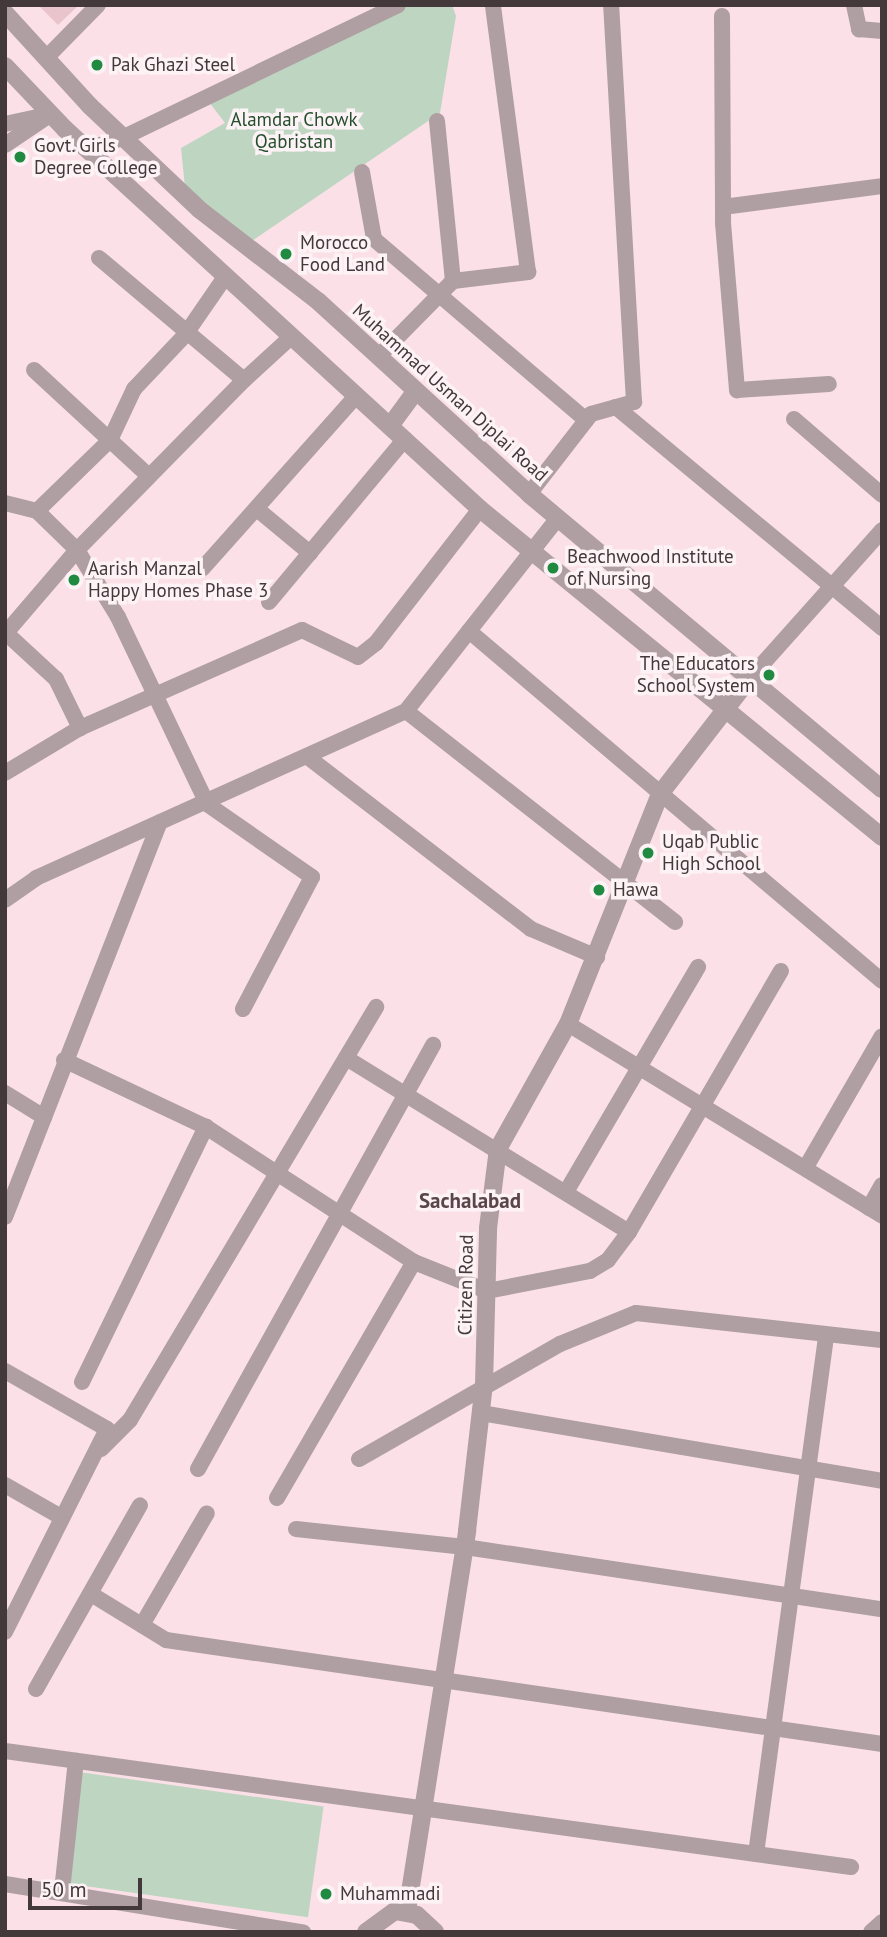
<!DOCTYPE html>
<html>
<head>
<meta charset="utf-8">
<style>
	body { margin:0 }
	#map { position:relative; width:887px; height:1937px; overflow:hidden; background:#fbe1e7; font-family:"PT Sans",sans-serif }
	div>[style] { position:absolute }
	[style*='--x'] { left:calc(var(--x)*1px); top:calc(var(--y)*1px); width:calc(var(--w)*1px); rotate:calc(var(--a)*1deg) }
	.green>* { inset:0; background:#bed5c1; transform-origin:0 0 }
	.building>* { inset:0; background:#e9c4cd }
	.minor>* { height:16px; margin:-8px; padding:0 8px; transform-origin:8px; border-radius:8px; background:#af9fa3 }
	.tertiary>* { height:18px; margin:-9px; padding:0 9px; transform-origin:9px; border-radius:9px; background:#af9fa3 }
	.dots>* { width:19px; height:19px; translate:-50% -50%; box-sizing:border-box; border:4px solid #fdf3f6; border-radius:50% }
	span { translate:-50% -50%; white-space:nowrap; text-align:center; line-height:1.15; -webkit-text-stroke:7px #fdf3f6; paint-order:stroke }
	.poi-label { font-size:19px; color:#43393b }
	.left { translate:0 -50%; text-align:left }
	.right { translate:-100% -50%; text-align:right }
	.park-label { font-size:19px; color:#244e2d }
	.street-label { font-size:19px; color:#43393b }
	.neighbourhood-label { font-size:21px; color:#5a454b; font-weight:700 }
	.frame { position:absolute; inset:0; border:7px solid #43393b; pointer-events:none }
	.scale { position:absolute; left:28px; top:1878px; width:114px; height:32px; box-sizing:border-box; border:4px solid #43393b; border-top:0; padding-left:9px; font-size:21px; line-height:24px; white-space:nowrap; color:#43393b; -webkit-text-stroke:5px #fdf3f6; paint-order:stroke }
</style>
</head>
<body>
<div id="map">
	<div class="green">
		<i style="clip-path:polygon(398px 5px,452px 5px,456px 16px,440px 113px,246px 245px,186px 197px,181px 148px,225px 123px,206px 98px)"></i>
		<i style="left:79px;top:1772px;width:247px;height:112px;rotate:8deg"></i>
	</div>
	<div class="building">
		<i style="clip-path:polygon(38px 5px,79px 5px,58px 25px)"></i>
	</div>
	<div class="minor">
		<i style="--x:854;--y:5;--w:25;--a:78"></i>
		<i style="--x:859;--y:29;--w:23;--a:5"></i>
		<i style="--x:722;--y:16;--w:207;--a:89.7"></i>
		<i style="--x:723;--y:223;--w:168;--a:85.2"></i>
		<i style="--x:737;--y:390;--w:92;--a:-3.7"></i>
		<i style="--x:46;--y:58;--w:74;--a:-45.5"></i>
		<i style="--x:437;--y:121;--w:161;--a:84.3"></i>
		<i style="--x:5;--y:124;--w:47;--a:-12.3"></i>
		<i style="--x:51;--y:114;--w:55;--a:146"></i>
		<i style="--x:87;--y:149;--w:37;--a:-17"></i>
		<i style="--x:122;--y:138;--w:306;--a:-25.7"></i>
		<i style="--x:362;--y:172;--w:68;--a:79.8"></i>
		<i style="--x:374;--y:239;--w:279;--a:40.5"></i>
		<i style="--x:723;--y:207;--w:160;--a:-7.5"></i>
		<i style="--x:99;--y:258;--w:189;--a:40.1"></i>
		<i style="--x:244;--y:380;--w:62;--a:-42.4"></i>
		<i style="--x:379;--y:356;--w:105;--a:-45.4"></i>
		<i style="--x:453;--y:281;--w:76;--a:-6.8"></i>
		<i style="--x:528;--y:272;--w:269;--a:-97.5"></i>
		<i style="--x:34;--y:370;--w:156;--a:42.7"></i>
		<i style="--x:616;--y:407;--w:346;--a:39.7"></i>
		<i style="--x:794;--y:419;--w:116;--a:40.8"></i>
		<i style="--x:529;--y:494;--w:101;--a:-52.2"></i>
		<i style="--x:591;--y:414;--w:45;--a:-15.6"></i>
		<i style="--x:634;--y:402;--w:396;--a:-93.3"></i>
		<i style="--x:5;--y:503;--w:33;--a:14"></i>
		<i style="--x:37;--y:511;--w:56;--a:44.3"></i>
		<i style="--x:77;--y:550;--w:79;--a:58.5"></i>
		<i style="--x:118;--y:617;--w:207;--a:64.5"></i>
		<i style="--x:207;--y:804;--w:128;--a:34.8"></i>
		<i style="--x:312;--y:877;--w:149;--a:117.6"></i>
		<i style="--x:257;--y:509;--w:69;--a:39.7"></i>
		<i style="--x:37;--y:511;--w:102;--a:-44.2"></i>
		<i style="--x:110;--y:440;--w:56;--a:-64.8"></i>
		<i style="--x:134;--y:389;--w:74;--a:-46.6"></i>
		<i style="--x:185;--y:335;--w:70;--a:-55.4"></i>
		<i style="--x:202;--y:569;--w:232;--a:-48.3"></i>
		<i style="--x:269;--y:602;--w:212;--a:-50.2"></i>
		<i style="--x:469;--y:631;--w:541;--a:40.28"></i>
		<i style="--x:6;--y:633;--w:68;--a:42.6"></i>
		<i style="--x:56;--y:679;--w:55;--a:63.9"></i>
		<i style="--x:5;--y:634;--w:111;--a:-49.4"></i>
		<i style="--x:77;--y:550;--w:238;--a:-45.5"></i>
		<i style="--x:749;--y:679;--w:200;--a:-48.2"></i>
		<i style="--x:406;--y:711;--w:342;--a:38.1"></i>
		<i style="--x:309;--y:758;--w:280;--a:37.6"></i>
		<i style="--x:531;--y:929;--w:72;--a:23"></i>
		<i style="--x:5;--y:773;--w:87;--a:-31"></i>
		<i style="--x:80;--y:728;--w:243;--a:-23.8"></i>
		<i style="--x:302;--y:630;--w:62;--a:25.7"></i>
		<i style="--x:358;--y:657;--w:23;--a:-38"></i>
		<i style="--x:376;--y:643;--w:170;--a:-52.2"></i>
		<i style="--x:5;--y:900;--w:38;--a:-35"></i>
		<i style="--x:36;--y:878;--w:406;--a:-24.3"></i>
		<i style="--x:406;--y:711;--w:246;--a:-51.8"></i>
		<i style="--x:568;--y:1024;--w:368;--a:31.4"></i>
		<i style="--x:64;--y:1060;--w:157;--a:25.3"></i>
		<i style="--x:206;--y:1127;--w:248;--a:33"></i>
		<i style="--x:414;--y:1262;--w:79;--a:21.7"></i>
		<i style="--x:487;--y:1291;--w:105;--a:-11"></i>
		<i style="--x:590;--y:1271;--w:21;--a:-31"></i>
		<i style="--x:608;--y:1260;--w:35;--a:-53"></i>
		<i style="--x:629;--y:1232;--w:332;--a:-148.4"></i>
		<i style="--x:5;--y:1093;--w:46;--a:31.6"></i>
		<i style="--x:806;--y:1167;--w:151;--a:-59.9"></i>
		<i style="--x:566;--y:1192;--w:261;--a:-59.6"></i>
		<i style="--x:869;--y:1208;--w:26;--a:-61"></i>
		<i style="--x:5;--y:1217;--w:424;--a:-68.6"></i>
		<i style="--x:629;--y:1232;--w:302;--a:-59.8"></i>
		<i style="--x:5;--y:1371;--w:117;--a:29.6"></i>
		<i style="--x:107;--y:1429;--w:227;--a:116.7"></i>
		<i style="--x:82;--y:1382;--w:284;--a:-64.1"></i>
		<i style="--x:481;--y:1413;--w:407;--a:9.6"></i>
		<i style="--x:101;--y:1449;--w:41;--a:-45"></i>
		<i style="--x:130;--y:1420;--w:481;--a:-59.2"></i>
		<i style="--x:359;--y:1459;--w:232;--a:-29.8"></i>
		<i style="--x:560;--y:1344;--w:82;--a:-22.2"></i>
		<i style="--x:636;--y:1313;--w:247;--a:6.3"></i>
		<i style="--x:198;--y:1469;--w:485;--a:-61"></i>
		<i style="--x:5;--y:1485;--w:64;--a:29.7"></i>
		<i style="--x:277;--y:1498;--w:273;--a:-59.9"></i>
		<i style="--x:296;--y:1529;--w:170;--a:6.1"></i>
		<i style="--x:465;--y:1547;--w:422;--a:8.5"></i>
		<i style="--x:91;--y:1594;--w:88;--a:31.5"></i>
		<i style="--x:166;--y:1640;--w:724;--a:8.26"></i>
		<i style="--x:142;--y:1625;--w:129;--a:-59.9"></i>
		<i style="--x:36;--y:1689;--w:211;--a:-60.5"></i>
		<i style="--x:5;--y:1751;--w:854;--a:7.81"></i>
		<i style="--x:756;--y:1854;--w:522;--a:-82.29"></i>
		<i style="--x:5;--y:1884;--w:302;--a:9.2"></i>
		<i style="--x:62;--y:1891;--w:131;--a:-83.9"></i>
		<i style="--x:871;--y:1932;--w:15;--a:-42"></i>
	</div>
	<div class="tertiary">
		<i style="--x:5;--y:13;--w:126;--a:47.6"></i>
		<i style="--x:90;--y:106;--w:151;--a:43.4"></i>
		<i style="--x:200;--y:210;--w:150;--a:37.7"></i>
		<i style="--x:319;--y:302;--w:285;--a:42.4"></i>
		<i style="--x:529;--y:494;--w:460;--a:39.9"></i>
		<i style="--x:5;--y:66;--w:87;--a:46.4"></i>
		<i style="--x:65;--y:129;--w:563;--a:42.48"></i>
		<i style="--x:480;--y:509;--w:519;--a:39.21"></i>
		<i style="--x:390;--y:426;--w:42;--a:-53.7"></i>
		<i style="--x:407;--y:1911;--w:385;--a:-81"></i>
		<i style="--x:467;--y:1531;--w:147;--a:-83.4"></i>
		<i style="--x:484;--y:1385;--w:157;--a:-88.5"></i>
		<i style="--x:488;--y:1228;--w:80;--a:-82.8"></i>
		<i style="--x:498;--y:1149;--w:143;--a:-60.8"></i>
		<i style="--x:568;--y:1024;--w:248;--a:-68.2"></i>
		<i style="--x:660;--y:794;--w:145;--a:-52.3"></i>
		<i style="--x:366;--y:1932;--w:36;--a:-36"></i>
		<i style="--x:395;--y:1911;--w:22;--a:10"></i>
		<i style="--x:417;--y:1915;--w:25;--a:43"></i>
	</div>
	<div class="dots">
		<i style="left:97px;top:65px;background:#208a40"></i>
		<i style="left:20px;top:157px;background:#208a40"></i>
		<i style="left:286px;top:254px;background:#208a40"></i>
		<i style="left:553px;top:568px;background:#208a40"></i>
		<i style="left:74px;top:580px;background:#208a40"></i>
		<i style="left:769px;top:675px;background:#208a40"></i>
		<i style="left:648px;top:853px;background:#208a40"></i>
		<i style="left:599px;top:890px;background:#208a40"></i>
		<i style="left:326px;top:1894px;background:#208a40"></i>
	</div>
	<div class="poi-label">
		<span class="left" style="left:111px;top:65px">Pak Ghazi Steel</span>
		<span class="left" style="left:34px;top:157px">Govt. Girls<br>Degree College</span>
		<span class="left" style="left:300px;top:254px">Morocco<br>Food Land</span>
		<span class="left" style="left:567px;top:568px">Beachwood Institute<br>of Nursing</span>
		<span class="left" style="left:88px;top:580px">Aarish Manzal<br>Happy Homes Phase 3</span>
		<span class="right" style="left:755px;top:675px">The Educators<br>School System</span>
		<span class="left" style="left:662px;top:853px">Uqab Public<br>High School</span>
		<span class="left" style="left:613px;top:890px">Hawa</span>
		<span class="left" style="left:340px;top:1894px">Muhammadi</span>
	</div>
	<div class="park-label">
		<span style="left:294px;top:131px">Alamdar Chowk<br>Qabristan</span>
	</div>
	<div class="street-label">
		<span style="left:450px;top:393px;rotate:42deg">Muhammad Usman Diplai Road</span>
		<span style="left:466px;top:1285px;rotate:-89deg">Citizen Road</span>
	</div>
	<div class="neighbourhood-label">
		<span style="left:470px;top:1201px">Sachalabad</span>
	</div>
	<div class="frame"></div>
	<div class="scale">50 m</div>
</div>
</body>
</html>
